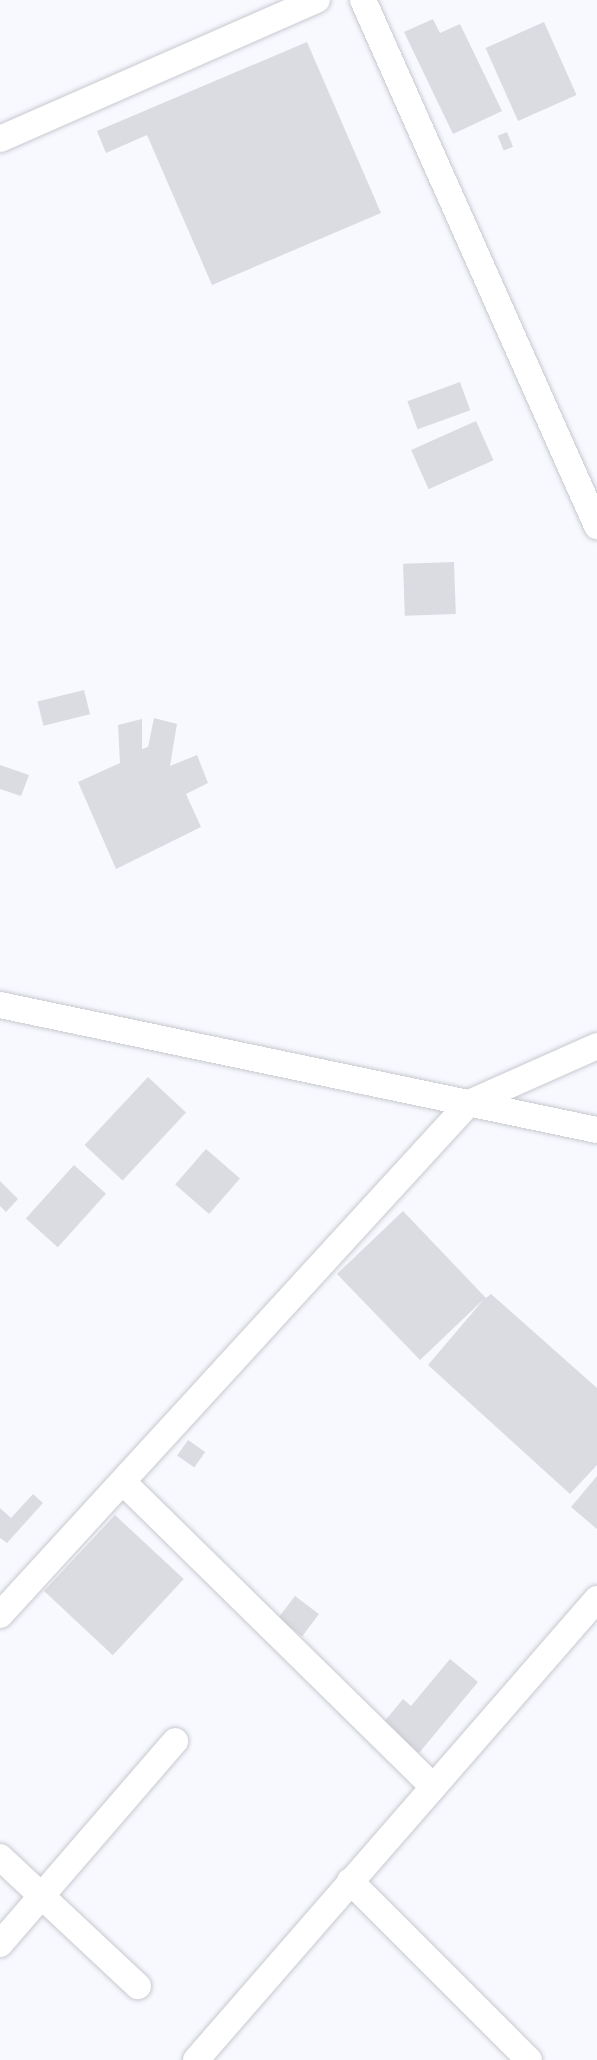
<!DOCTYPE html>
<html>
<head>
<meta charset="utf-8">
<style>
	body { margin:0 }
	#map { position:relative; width:597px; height:2060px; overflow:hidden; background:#f7f9ff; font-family:Raleway,sans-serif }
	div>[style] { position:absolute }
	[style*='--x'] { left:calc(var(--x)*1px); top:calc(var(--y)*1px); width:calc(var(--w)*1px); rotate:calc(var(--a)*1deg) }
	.building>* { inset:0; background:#dadce2; transform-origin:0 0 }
	.roads { filter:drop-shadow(0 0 2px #c8c9cf) drop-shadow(0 0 2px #c8c9cf) }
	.street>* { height:26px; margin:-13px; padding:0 13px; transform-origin:13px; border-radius:13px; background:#fff }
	span { translate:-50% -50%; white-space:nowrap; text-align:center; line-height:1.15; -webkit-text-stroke:6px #f7f9ff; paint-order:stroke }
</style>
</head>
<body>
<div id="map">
	<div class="building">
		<i style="clip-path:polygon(433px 19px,440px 33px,460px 24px,502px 111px,453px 134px,404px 32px)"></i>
		<i style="left:544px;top:22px;width:80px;height:64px;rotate:66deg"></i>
		<i style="clip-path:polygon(307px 42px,381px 213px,212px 285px,147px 135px,106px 153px,97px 131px)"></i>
		<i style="left:507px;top:132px;width:16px;height:10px;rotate:68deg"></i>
		<i style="left:460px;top:382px;width:30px;height:56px;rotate:70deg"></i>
		<i style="left:476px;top:421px;width:43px;height:71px;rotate:66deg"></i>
		<i style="left:454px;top:562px;width:52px;height:51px;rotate:88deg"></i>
		<i style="left:84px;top:690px;width:25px;height:48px;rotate:76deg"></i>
		<i style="clip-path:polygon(154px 718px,177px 724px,170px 766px,197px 755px,208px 783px,186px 794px,201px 827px,116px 869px,78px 782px,120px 763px,118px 725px,142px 719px,142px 749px,148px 747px)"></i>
		<i style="clip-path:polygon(0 765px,29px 775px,21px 796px,0 789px)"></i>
		<i style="left:148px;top:1077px;width:52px;height:93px;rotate:43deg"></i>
		<i style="left:206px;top:1149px;width:45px;height:47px;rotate:41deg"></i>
		<i style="left:74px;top:1165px;width:43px;height:72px;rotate:42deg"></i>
		<i style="clip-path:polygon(0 1181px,18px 1199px,6px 1212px,0 1206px)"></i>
		<i style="clip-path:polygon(403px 1211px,486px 1298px,491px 1294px,597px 1388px,597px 1465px,570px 1494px,428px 1365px,484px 1299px,420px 1360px,337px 1274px)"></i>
		<i style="left:188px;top:1440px;width:21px;height:19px;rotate:35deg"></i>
		<i style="clip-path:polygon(597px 1476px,597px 1529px,571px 1507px)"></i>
		<i style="clip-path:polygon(33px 1494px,43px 1503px,7px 1543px,0 1538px,0 1508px,11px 1518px)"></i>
		<i style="left:115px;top:1515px;width:94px;height:104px;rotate:43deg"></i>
		<i style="left:295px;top:1596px;width:30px;height:28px;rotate:37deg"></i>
		<i style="clip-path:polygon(450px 1659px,478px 1682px,419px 1753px,383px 1723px,403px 1699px,411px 1706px)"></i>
	</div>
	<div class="roads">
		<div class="street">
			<i style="--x:363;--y:0;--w:576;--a:66.02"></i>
			<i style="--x:0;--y:139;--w:346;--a:-23.7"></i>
			<i style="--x:0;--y:1005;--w:610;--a:11.83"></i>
			<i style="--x:123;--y:1482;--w:435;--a:44.5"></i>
			<i style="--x:0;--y:1615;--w:694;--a:-47.51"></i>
			<i style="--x:469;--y:1103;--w:140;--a:-24"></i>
			<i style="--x:0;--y:1857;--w:189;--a:43.1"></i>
			<i style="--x:350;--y:1881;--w:253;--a:45"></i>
			<i style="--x:0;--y:1944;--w:268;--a:-49.2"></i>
			<i style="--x:196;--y:2060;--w:611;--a:-48.98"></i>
		</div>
	</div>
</div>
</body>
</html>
